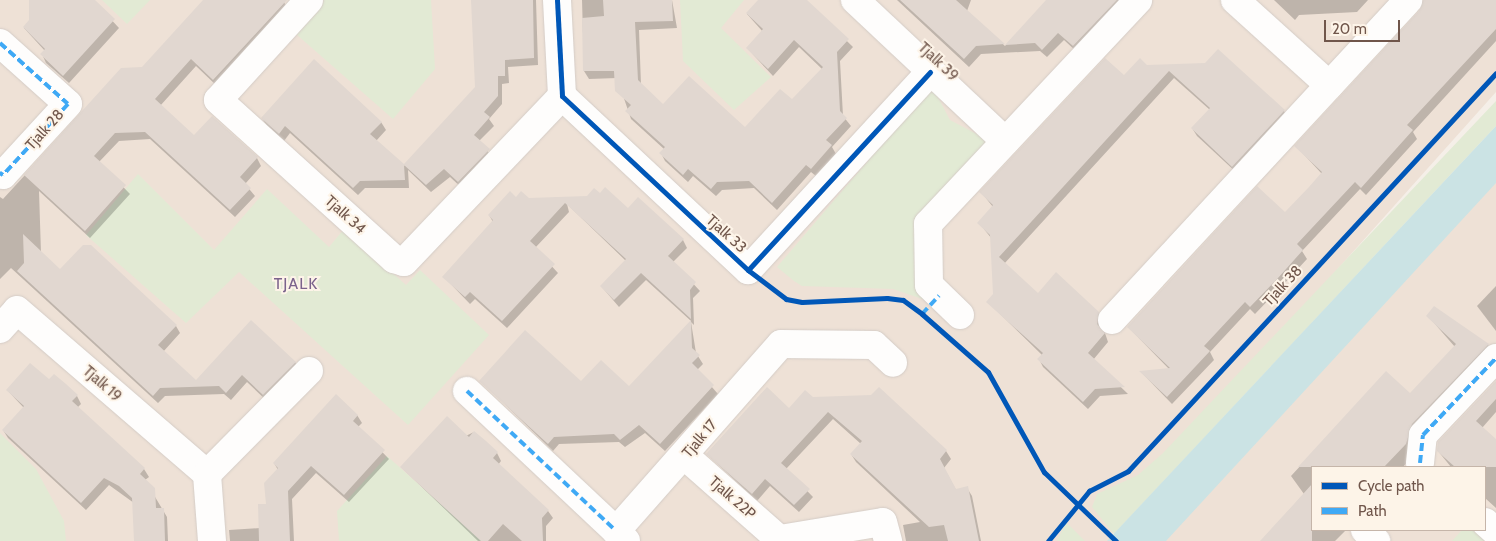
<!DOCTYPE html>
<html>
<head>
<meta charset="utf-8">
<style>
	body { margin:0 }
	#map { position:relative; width:1496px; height:541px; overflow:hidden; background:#f5efe8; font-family:Cabin,sans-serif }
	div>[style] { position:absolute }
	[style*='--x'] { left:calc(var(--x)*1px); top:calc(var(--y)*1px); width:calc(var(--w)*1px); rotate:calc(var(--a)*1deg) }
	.residential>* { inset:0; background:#eee1d6 }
	.green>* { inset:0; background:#e2ead4 }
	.water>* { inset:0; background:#cbe3e4 }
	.shadow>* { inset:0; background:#0003 }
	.building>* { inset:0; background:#e1d7d0 }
	.roads { filter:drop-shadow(0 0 1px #d4ccc6) drop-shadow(0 0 1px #d4ccc6) }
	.street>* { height:28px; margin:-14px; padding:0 14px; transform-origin:14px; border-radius:14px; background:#fefdfc }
	.quiet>* { height:4px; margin-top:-2px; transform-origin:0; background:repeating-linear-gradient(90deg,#3fa9f5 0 8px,transparent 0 12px) }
	.cycleway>* { height:5px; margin:-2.5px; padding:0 2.5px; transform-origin:2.5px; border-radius:2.5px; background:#0057b8 }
	span { translate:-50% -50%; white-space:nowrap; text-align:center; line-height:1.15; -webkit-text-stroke:4px #fdf4e8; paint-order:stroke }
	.street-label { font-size:15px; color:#70564b }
	.neighbourhood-label { font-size:16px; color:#7b638c; letter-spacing:1px }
	.legend { position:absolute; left:1311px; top:466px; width:175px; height:65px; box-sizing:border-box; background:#fdf4e8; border:1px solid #c5b5a9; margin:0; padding:6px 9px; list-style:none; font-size:15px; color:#70564b }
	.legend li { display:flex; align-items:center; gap:10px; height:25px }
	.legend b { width:25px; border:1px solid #c5b5a9 }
	.scale { position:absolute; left:1324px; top:20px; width:76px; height:22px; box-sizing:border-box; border:2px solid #70564b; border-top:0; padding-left:6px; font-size:15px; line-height:18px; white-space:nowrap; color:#70564b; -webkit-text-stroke:4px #fdf4e8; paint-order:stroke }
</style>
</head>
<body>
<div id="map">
	<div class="residential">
		<i style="clip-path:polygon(0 0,1496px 0,1496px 92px,1113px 520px,1113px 541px,0 541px)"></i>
		<i style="clip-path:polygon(evenodd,1496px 147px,1496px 541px,1143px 541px,1496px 147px,1312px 467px,1485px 467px,1485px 530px,1312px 530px,1312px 467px)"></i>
	</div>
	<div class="green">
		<i style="clip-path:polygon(102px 0,150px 0,127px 24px)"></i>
		<i style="clip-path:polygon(324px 0,431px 0,435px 69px,393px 119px,296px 34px)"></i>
		<i style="clip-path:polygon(680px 0,744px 0,721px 28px,771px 77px,734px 110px,683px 61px)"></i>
		<i style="clip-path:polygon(932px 86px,950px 120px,988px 140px,927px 226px,940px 305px,893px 289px,802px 286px,794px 281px,777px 267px)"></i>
		<i style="clip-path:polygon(1496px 101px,1496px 126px,1114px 534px,1092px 507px,1097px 494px,1138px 475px,1163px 453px)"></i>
		<i style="clip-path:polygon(138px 174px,214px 250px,267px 189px,329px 247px,344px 229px,406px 285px,420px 270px,489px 335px,408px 425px,239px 272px,186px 323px,86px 235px)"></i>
		<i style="clip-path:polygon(0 433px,36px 469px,64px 521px,66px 541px,0 541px)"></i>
		<i style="clip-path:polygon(387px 456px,482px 541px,339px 541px,337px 511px)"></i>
		<i style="clip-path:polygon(1066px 522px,1085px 541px,1057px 541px)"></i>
		<i style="clip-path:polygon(1462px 530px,1479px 530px,1491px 541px,1452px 541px)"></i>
	</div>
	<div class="water">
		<i style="clip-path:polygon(1496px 126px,1496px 183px,1166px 541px,1107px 541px)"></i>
	</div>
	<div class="shadow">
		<i style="clip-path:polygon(30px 0,93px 0,119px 28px,69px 83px,46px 63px,42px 54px,45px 51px,24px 28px,31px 21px)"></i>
		<i style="clip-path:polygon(205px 0,283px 0,286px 6px,218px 87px,196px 66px,160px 106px,194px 137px,257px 158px,261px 166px,245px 184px,255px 196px,235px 217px,150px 139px,119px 141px,99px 162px,130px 194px,90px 238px,39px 191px,41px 253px,60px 271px,176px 326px,180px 333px,163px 352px,196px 382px,295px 362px,300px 370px,268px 402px,247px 382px,231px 400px,224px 394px,165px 396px,158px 403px,11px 268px,0 279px,0 197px,3px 199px,122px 69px,142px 68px)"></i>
		<i style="clip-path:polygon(472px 0,536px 0,538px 65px,508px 67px,509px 83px,502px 84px,502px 104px,489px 119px,494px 126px,479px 141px,493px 158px,463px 189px,450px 177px,431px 192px,408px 170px,409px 188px,365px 188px,358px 195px,290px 133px,284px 141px,267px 126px,262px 118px,381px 122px,386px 130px,376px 141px,404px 166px,476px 88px)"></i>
		<i style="clip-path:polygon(582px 0,672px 0,677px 28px,639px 30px,641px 85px,663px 106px,745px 129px,792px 101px,822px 69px,799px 47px,773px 76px,747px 48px,763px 32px,747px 14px,760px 0,805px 0,853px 47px,840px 61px,843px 116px,851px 126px,832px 147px,836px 154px,816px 176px,811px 172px,777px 210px,754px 188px,722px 190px,716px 196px,693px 176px,688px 182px,665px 161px,661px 153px,664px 149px,631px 119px,617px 78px,589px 79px,584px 71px)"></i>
		<i style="clip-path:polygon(897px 0,971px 0,967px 11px,1005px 46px,1048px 0,1131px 0,1078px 53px,1064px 40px,1047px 57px,1040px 51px,981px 54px,969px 67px)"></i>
		<i style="clip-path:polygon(1274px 0,1368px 0,1357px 12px,1299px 15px,1295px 20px)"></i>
		<i style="clip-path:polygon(1423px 0,1496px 0,1496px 41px,1413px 132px,1417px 139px,1366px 195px,1360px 189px,1302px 251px,1307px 259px,1282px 286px,1255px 314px,1250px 309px,1210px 352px,1214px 360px,1172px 404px,1141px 372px,1169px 369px,1128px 327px,1285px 214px,1322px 174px,1296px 146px,1421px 11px)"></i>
		<i style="clip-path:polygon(1206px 64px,1284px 111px,1288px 119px,1238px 174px,1197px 136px,1192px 128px,1210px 110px,1174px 78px,1004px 264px,1038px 295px,1098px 312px,1108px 342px,1093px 360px,1128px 394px,1100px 396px,1088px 409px,1043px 367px,1039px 359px,1042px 355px,988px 302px,994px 295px,992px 239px,979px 223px,993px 207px,981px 192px,1124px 77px,1146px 66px)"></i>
		<i style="clip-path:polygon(587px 197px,628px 210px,683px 240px,687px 248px,673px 262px,700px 291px,693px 298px,694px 325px,691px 322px,696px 353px,703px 364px,697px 370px,718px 394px,665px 451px,645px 433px,625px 447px,619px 442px,559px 444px,553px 451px,481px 381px,629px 388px,691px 321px,646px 280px,619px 307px,601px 286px,626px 261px,567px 204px,569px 212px,535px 248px,558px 273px,507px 328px,475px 299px,470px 304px,444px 277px,493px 222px,489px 215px,516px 199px)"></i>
		<i style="clip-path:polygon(1496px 286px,1496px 331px,1477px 306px)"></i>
		<i style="clip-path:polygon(1435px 308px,1488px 345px,1495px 358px,1403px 467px,1312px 467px,1312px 530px,1346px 530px,1335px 541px,1261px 541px,1304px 494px,1291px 476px,1386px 373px,1410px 395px,1455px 347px,1428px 316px)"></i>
		<i style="clip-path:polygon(49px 381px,77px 396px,81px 404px,77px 408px,144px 469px,149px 477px,145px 480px,167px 517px,168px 541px,136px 541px,134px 503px,109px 485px,86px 510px,8px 438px,3px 430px,24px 408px,7px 390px)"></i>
		<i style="clip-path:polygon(879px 389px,946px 451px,951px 459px,944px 468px,956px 490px,967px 488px,972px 496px,981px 541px,906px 541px,903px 525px,920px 522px,856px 462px,851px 454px,861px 444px,833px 419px,786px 469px,813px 497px,799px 512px,770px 486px,757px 501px,707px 454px,812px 398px,872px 396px)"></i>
		<i style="clip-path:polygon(1496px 392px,1496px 412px,1482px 428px,1496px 441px,1496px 508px,1485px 498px,1485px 467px,1451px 467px,1438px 451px)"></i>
		<i style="clip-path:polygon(357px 415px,362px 423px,358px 427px,389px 459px,349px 502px,316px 473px,292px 499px,294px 541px,230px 541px,229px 530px,260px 528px,278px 470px,274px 463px)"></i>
		<i style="clip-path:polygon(474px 432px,497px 453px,501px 461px,498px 465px,548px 511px,553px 518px,546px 526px,546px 541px,478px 541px,401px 467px)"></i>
	</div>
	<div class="building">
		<i style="clip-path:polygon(29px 0,95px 0,115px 19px,63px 76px,40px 54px,45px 49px,23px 27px,29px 20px)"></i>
		<i style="clip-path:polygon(203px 0,287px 0,213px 80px,191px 59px,155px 99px,194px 135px,212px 116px,258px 157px,240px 177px,251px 188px,230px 210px,145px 132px,115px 133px,94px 156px,126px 185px,85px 231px,24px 175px,121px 68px,142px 67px)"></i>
		<i style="clip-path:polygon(471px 0,533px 0,534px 58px,505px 60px,505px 76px,498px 76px,498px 96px,484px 112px,490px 117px,474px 135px,490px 149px,458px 182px,444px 169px,426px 185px,404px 165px,405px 180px,360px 181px,353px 188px,285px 126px,279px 134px,261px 118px,314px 59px,382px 122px,370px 134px,404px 164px,475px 87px)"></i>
		<i style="clip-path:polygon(603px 0,672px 0,673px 21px,635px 22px,638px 80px,663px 104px,689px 76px,745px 127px,780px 89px,792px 99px,823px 67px,794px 40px,768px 69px,746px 48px,763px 29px,746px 13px,758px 0,807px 0,849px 39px,837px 52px,840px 111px,847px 118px,826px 140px,832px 145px,811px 169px,806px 165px,772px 203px,749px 181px,717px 182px,711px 189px,688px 169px,683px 175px,659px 153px,665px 147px,625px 111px,631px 105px,615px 91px,614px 71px,583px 71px,582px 18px,604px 16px)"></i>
		<i style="clip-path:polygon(900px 0,956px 0,1005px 44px,976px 46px,964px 59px)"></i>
		<i style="clip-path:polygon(1046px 0,1117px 0,1073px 46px,1058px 33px,1042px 50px,1035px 43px,1005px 45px)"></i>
		<i style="clip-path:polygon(1423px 0,1496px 0,1496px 29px,1407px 125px,1413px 130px,1361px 188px,1355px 182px,1297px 244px,1303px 250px,1278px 278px,1250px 307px,1245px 302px,1204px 346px,1210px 351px,1167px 397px,1139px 371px,1170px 368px,1127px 327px,1257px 186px,1285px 212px,1309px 187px,1322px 172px,1294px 146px,1419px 11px)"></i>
		<i style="clip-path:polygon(1218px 49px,1285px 110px,1232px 167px,1191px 128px,1210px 108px,1169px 71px,999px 257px,1038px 293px,1056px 272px,1099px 312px,1097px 324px,1105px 333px,1088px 353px,1125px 387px,1095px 389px,1083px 402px,1037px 359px,1043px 353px,986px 302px,993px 294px,990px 235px,977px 223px,993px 205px,979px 192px,1105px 58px,1124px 75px,1140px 58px,1147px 65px,1205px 63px)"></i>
		<i style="clip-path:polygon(605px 187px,628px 208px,638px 197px,684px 239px,668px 256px,696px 282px,690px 290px,691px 319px,641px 273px,614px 300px,600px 286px,626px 259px,565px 203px,530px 241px,555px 264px,502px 321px,470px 292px,465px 297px,442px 277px,493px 220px,488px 215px,510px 191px,516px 197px,521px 191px,529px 198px,587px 196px,594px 188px,600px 193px)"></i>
		<i style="clip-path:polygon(23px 234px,60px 269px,83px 245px,91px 245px,177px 325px,158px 345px,196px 380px,251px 320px,296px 362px,263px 395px,242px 375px,226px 393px,219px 386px,160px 388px,153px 396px,17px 271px,24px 263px)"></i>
		<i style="clip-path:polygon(1434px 306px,1489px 344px,1412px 424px,1406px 444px,1384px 467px,1298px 467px,1386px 371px,1410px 393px,1456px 344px,1426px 316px)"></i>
		<i style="clip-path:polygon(691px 320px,692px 348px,700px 355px,692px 363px,714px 385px,660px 444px,639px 425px,620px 440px,614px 434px,554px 437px,548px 444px,479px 381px,525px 330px,581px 381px,601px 360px,629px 386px)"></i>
		<i style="clip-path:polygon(30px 363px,49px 379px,54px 374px,66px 384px,78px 395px,72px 401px,145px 468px,140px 474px,155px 488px,156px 508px,164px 508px,165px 541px,134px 541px,132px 498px,119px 486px,104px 478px,81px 503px,2px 430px,24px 406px,6px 390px)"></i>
		<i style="clip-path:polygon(1496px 381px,1496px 399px,1476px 421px,1496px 439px,1496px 467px,1455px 467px,1437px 451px,1438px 442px)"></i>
		<i style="clip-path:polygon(767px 387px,789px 408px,805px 390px,813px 397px,871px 395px,879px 387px,947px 450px,940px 459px,956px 489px,968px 486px,979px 541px,948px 541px,944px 525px,929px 527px,850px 454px,862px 441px,828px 412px,781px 463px,810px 489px,794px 505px,765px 479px,752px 494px,706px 454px)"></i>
		<i style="clip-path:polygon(336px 394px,358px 415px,353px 421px,385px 450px,344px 495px,311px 466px,288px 491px,290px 541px,259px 541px,258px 504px,266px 504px,264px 483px,278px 468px,273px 463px)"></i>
		<i style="clip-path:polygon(447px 416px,469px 437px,474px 431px,486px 441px,498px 452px,493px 458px,549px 510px,542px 518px,543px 541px,522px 541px,503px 524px,488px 541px,481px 541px,400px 467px)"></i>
		<i style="clip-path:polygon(1312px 484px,1312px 541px,1260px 541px,1294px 504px)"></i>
	</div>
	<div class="roads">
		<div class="street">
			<i style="--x:309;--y:0;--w:135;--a:132.3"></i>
			<i style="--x:218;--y:100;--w:237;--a:42.1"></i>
			<i style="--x:394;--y:259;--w:10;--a:17"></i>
			<i style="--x:404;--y:262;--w:229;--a:-46.4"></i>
			<i style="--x:557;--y:0;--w:96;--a:87"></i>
			<i style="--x:562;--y:96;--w:255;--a:43.1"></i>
			<i style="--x:748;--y:270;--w:269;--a:-47.4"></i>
			<i style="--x:855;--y:0;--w:206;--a:43.2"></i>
			<i style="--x:1235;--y:0;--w:127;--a:42.1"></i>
			<i style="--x:0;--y:43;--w:91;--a:41.9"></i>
			<i style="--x:68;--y:104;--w:96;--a:132.5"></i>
			<i style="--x:3;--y:175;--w:4;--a:-146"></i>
			<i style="--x:960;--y:315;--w:43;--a:-135.9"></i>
			<i style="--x:929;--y:285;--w:61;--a:-90.9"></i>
			<i style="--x:928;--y:224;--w:307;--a:-46.8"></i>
			<i style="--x:1112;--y:320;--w:436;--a:-47.2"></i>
			<i style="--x:0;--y:329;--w:25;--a:-48"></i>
			<i style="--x:17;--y:310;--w:251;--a:40.8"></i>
			<i style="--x:467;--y:391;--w:204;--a:43.2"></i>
			<i style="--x:685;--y:456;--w:128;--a:41.5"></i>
			<i style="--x:1420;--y:463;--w:28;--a:-84"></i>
			<i style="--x:1423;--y:435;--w:106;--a:-46.5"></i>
			<i style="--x:1485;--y:522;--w:15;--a:42"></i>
			<i style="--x:1365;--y:530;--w:16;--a:45"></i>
			<i style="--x:780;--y:539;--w:104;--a:-9.4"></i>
			<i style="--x:883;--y:522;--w:20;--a:75"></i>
			<i style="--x:212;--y:541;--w:67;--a:-94.3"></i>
			<i style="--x:207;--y:474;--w:145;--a:-45.3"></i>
			<i style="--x:626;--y:541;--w:14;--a:-135"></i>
			<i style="--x:616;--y:531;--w:249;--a:-48.6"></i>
			<i style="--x:781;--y:344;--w:93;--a:0.6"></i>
			<i style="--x:874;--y:345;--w:26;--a:43"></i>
		</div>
	</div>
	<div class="quiet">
		<i style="--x:0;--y:43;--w:91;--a:41.9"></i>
		<i style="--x:68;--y:104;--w:96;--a:132.5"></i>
		<i style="--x:3;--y:175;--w:4;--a:-146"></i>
		<i style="--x:922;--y:314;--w:25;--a:-47"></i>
		<i style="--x:467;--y:391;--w:204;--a:43.2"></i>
		<i style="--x:1420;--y:463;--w:28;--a:-84"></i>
		<i style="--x:1423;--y:435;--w:106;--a:-46.5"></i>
	</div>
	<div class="cycleway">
		<i style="--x:557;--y:0;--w:96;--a:87"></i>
		<i style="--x:562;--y:96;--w:255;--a:43.1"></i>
		<i style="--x:748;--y:270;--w:269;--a:-47.4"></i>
		<i style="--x:748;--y:270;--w:48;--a:37.3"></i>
		<i style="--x:786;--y:299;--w:16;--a:11"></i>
		<i style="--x:802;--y:302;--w:85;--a:-2.7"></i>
		<i style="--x:887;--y:298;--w:16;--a:7"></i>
		<i style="--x:903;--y:300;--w:24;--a:36"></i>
		<i style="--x:922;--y:314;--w:88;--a:41.3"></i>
		<i style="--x:988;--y:372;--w:115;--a:60.8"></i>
		<i style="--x:1044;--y:472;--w:100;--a:43.8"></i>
		<i style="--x:1048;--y:541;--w:65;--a:-50.6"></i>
		<i style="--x:1089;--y:491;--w:44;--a:-27.1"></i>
		<i style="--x:1128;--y:471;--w:542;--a:-47.24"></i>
	</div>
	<div class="street-label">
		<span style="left:938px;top:62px;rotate:43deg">Tjalk 39</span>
		<span style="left:45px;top:130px;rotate:-48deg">Tjalk 28</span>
		<span style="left:345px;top:215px;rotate:42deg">Tjalk 34</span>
		<span style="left:726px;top:234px;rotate:42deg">Tjalk 33</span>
		<span style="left:1283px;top:286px;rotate:-47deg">Tjalk 38</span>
		<span style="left:102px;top:384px;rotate:41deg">Tjalk 19</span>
		<span style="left:700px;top:439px;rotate:-50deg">Tjalk 17</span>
		<span style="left:732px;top:498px;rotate:41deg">Tjalk 22P</span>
	</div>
	<div class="neighbourhood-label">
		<span style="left:296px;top:284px">TJALK</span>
	</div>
	<ul class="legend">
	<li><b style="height:6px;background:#0057b8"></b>Cycle path</li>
	<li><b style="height:6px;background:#3fa9f5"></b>Path</li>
	</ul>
	<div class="scale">20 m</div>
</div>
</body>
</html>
